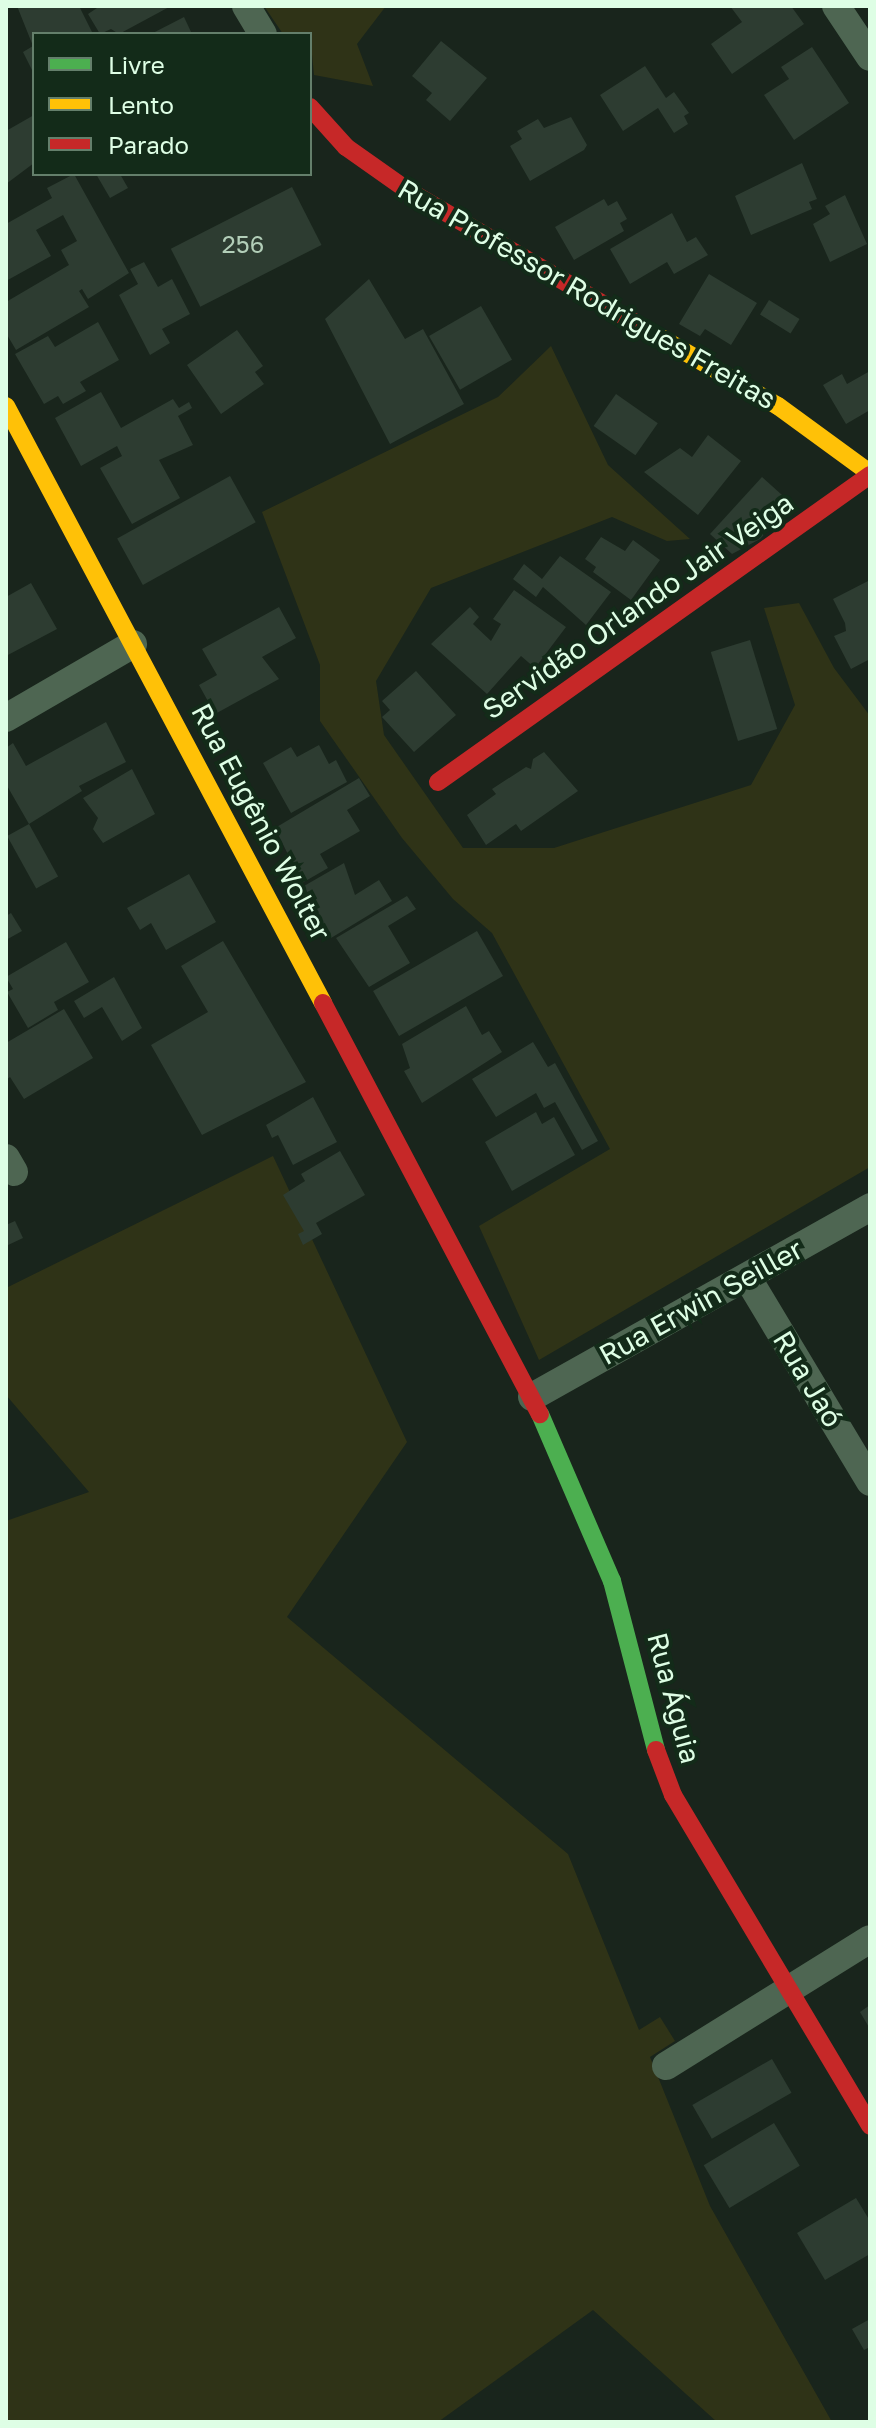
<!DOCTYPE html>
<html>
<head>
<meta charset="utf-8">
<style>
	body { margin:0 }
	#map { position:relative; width:876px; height:2428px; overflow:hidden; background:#19251c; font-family:"Golos Text",sans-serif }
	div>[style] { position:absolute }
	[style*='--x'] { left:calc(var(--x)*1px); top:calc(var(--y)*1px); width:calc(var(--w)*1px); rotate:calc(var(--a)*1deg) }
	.green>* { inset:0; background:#2f3317 }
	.building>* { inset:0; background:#2d3c31; transform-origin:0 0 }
	.street>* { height:28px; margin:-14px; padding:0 14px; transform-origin:14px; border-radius:14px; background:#4e6652 }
	.fast>* { height:18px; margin:-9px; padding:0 9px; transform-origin:9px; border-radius:9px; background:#4caf50 }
	.slow>* { height:18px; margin:-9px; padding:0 9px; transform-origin:9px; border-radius:9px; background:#ffc107 }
	.jam>* { height:18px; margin:-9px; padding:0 9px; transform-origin:9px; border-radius:9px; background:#c62828 }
	span { translate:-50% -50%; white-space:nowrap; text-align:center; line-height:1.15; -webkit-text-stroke:8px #132b19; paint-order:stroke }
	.number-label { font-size:24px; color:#b2ceb8 }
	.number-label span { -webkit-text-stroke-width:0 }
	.street-label { font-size:28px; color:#defee5 }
	.frame { position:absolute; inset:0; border:8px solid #defee5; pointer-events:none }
	.legend { position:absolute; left:32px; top:32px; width:280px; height:144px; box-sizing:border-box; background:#132b19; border:2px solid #647f6b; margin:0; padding:10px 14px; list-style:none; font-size:24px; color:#defee5 }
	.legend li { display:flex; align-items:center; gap:16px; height:40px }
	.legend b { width:40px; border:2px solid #647f6b }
</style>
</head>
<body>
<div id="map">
	<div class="green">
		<i style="clip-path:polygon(264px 6px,386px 6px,357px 44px,373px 86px,314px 75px,310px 34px,283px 34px)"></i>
		<i style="clip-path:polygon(551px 346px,608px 465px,690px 539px,667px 541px,612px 517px,431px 588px,376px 681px,384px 735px,463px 848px,554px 848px,751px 785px,795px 705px,764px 608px,799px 603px,834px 668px,870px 716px,870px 1167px,539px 1360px,479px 1226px,610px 1149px,492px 933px,453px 899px,402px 838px,320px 721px,320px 665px,262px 512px,498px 397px)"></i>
		<i style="clip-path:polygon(273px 1156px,407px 1442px,287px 1617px,568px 1854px,639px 2030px,660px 2017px,675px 2041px,650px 2057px,710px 2206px,832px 2422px,717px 2422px,593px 2310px,438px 2422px,6px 2422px,6px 1521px,89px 1492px,6px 1395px,6px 1288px)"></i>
	</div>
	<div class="building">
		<i style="clip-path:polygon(17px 6px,79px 6px,93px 34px,34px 34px,34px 74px,23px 52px,33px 46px)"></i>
		<i style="clip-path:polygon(100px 6px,171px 6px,119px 34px,111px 29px,100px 34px,88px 14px)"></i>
		<i style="clip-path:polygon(730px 6px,791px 6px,804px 24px,732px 74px,711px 44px,742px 22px)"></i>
		<i style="clip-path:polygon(184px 17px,192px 34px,151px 34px)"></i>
		<i style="clip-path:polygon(441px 41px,487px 78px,450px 121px,426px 100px,432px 93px,412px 76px)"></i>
		<i style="clip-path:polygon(812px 47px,849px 103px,794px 140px,764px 95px,789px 79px,781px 67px)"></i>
		<i style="clip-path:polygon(645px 66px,666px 98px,674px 92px,689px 113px,684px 116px,688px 124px,674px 133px,658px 108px,623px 131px,600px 95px)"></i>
		<i style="clip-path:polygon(34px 115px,34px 163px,6px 184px,6px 131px)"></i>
		<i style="clip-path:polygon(571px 117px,587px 145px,584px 150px,530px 181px,510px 146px,522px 139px,517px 131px,538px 119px,544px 128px)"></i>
		<i style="clip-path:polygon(802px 163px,817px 199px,809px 202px,812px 209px,751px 235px,735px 196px)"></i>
		<i style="clip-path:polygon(74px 174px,129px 273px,88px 299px,82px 289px,79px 291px,89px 307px,16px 350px,6px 333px,6px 302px,69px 265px,61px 250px,77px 241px,63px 215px,36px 230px,51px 256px,6px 281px,6px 224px,52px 198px,47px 188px)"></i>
		<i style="clip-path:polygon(96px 174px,120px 174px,128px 188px,110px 198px)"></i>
		<i style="left:292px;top:187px;width:65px;height:136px;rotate:63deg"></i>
		<i style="clip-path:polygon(845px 195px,867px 244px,830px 262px,813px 224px,830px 214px,825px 206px)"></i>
		<i style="clip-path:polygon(604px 199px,608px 206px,617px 201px,627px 219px,620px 223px,624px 231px,574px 260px,555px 227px)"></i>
		<i style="clip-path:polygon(672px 213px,687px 242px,696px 237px,708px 255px,674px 274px,667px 262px,630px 284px,610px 249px)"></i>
		<i style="clip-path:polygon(144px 262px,158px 287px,172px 279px,190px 314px,162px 329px,170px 343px,150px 355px,119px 295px,138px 284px,130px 269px)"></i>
		<i style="clip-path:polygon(709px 274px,757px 303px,731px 345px,705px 329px,700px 336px,679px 324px)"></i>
		<i style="clip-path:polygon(369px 279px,405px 339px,423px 329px,464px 404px,390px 444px,325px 319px)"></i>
		<i style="left:769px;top:300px;width:36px;height:17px;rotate:32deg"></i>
		<i style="left:481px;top:306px;width:62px;height:60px;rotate:60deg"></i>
		<i style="clip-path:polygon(98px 322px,119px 360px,80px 382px,86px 391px,63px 404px,58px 396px,44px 404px,15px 354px,48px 336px,55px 347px)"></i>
		<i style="clip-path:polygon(237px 330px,263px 366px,255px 372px,264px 384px,221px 414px,187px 365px)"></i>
		<i style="clip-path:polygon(870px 371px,870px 410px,846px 424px,823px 385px,842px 374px,847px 384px)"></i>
		<i style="clip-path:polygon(101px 392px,121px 428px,173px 399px,179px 408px,189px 402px,192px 408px,178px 416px,193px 445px,159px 460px,180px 498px,132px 524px,100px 468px,122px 456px,117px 446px,81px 466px,55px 418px)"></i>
		<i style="left:616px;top:394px;width:51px;height:39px;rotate:35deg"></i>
		<i style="clip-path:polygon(708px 435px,741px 461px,698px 515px,644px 472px,680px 448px,692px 457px)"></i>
		<i style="left:230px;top:476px;width:53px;height:129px;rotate:61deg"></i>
		<i style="clip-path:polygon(762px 477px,792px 504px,760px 539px,732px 554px,710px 534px)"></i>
		<i style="clip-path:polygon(601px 537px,625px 551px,633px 540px,660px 560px,631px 600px,593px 572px,596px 567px,585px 559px)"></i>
		<i style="clip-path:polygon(560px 556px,611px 592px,586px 625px,543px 587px,536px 597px,513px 579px,524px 564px,542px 579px)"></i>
		<i style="clip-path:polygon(870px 580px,870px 659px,851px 669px,834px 636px,846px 631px,845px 623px,833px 599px)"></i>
		<i style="clip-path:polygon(31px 583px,57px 629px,6px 656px,6px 597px)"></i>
		<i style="clip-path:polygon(514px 590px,566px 627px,535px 668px,521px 656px,487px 694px,431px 644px,470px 607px,479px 617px,473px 624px,491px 641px,501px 624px,493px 619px)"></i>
		<i style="clip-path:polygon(279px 607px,296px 638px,262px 657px,279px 679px,215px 714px,199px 685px,217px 675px,202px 649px)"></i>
		<i style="left:750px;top:640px;width:93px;height:41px;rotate:73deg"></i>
		<i style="clip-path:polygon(416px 671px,456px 715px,414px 752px,382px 717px,390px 710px,382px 701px)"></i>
		<i style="clip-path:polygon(106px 722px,126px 762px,79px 786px,82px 791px,29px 824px,6px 784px,6px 748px,13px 743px,26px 766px)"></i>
		<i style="clip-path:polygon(319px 745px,329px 764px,336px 760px,347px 782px,291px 813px,263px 763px,291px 747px,297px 757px)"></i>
		<i style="clip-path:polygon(544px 752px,578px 791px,521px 831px,516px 824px,486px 845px,467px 815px,496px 794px,492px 789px,526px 767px,531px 769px,533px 759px)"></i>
		<i style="clip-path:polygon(132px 769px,155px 814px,103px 843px,93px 829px,98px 818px,83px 798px)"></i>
		<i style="clip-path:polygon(359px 778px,370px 796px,347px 810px,360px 831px,320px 854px,328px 868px,302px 883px,275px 828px)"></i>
		<i style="left:29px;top:824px;width:60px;height:25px;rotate:61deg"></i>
		<i style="clip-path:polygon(344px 863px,355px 895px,379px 880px,392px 901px,331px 938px,304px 886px)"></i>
		<i style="clip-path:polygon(189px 874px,216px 922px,166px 950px,151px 923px,140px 930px,127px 908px)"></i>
		<i style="clip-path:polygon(407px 896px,416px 909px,388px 926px,410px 963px,369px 987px,336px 938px)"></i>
		<i style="clip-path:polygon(11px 913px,22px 931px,6px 940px,6px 916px)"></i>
		<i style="left:477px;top:931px;width:52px;height:120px;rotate:60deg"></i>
		<i style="clip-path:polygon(223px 941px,306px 1082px,202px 1135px,151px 1045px,208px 1012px,181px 966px)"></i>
		<i style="clip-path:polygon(66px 942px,89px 982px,54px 1002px,58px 1010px,28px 1028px,7px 992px,13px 989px,6px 977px)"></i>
		<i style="clip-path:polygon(114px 977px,142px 1028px,122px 1041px,102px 1007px,84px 1018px,74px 1001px)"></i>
		<i style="clip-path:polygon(466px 1006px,482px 1035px,489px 1031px,502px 1052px,422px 1103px,404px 1071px,410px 1068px,402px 1044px)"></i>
		<i style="clip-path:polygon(64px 1009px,93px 1058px,24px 1099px,10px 1077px,6px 1080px,6px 1043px)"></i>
		<i style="clip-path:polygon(533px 1042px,548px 1067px,555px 1063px,598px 1141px,582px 1150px,555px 1102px,544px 1108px,536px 1093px,496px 1117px,472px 1079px)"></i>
		<i style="clip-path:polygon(313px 1097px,337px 1142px,293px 1165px,278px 1135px,272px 1138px,266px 1125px)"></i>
		<i style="clip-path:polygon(536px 1112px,542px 1124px,554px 1117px,575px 1155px,512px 1191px,485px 1142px)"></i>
		<i style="clip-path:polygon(340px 1151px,365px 1195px,316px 1223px,322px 1234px,303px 1245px,298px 1234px,304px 1231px,283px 1195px,305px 1181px,301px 1174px)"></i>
		<i style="clip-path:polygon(15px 1221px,23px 1238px,6px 1246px,6px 1225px)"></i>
		<i style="clip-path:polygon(870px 2005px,870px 2029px,860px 2012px)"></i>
		<i style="left:772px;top:2059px;width:39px;height:92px;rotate:60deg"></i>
		<i style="left:774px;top:2123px;width:50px;height:82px;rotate:59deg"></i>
		<i style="clip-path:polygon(856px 2198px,870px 2221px,870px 2254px,825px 2280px,797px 2233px)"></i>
		<i style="clip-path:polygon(870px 2319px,870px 2347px,864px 2350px,852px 2329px)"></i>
	</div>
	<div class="street">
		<i style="--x:246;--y:6;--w:33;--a:59"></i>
		<i style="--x:836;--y:6;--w:61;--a:56.3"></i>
		<i style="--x:6;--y:718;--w:147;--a:-30.2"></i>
		<i style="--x:6;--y:1158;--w:16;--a:60"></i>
		<i style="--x:747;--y:1277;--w:239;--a:59"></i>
		<i style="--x:532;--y:1397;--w:388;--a:-29.3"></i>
		<i style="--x:666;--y:2066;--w:240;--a:-31.9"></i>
	</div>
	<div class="fast">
		<i style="--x:540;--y:1414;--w:182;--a:66.7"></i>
		<i style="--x:612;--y:1581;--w:175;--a:75.4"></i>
	</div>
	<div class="slow">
		<i style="--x:656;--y:335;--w:141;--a:30.2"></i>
		<i style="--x:778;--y:406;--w:114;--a:36.1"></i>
		<i style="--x:6;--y:406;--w:676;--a:62.03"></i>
	</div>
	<div class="jam">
		<i style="--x:310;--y:107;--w:54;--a:48"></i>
		<i style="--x:346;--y:147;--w:75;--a:35.2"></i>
		<i style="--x:407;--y:190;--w:288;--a:30.2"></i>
		<i style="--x:438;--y:782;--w:530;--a:-35.4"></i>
		<i style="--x:323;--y:1003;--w:465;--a:62.2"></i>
		<i style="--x:656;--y:1750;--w:48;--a:69.3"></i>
		<i style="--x:673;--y:1795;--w:385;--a:59.2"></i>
	</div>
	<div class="number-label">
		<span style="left:243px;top:244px">256</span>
	</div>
	<div class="street-label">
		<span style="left:587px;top:294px;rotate:30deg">Rua Professor Rodrigues Freitas</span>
		<span style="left:638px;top:606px;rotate:-35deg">Servidão Orlando Jair Veiga</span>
		<span style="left:261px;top:822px;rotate:62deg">Rua Eugênio Wolter</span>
		<span style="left:701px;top:1302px;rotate:-29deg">Rua Erwin Seiller</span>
		<span style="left:808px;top:1379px;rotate:59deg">Rua Jaó</span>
		<span style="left:674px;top:1698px;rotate:75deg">Rua Águia</span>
	</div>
	<div class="frame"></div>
	<ul class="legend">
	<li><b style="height:10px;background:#4caf50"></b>Livre</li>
	<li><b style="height:10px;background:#ffc107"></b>Lento</li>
	<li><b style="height:10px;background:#c62828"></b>Parado</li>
	</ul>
</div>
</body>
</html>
